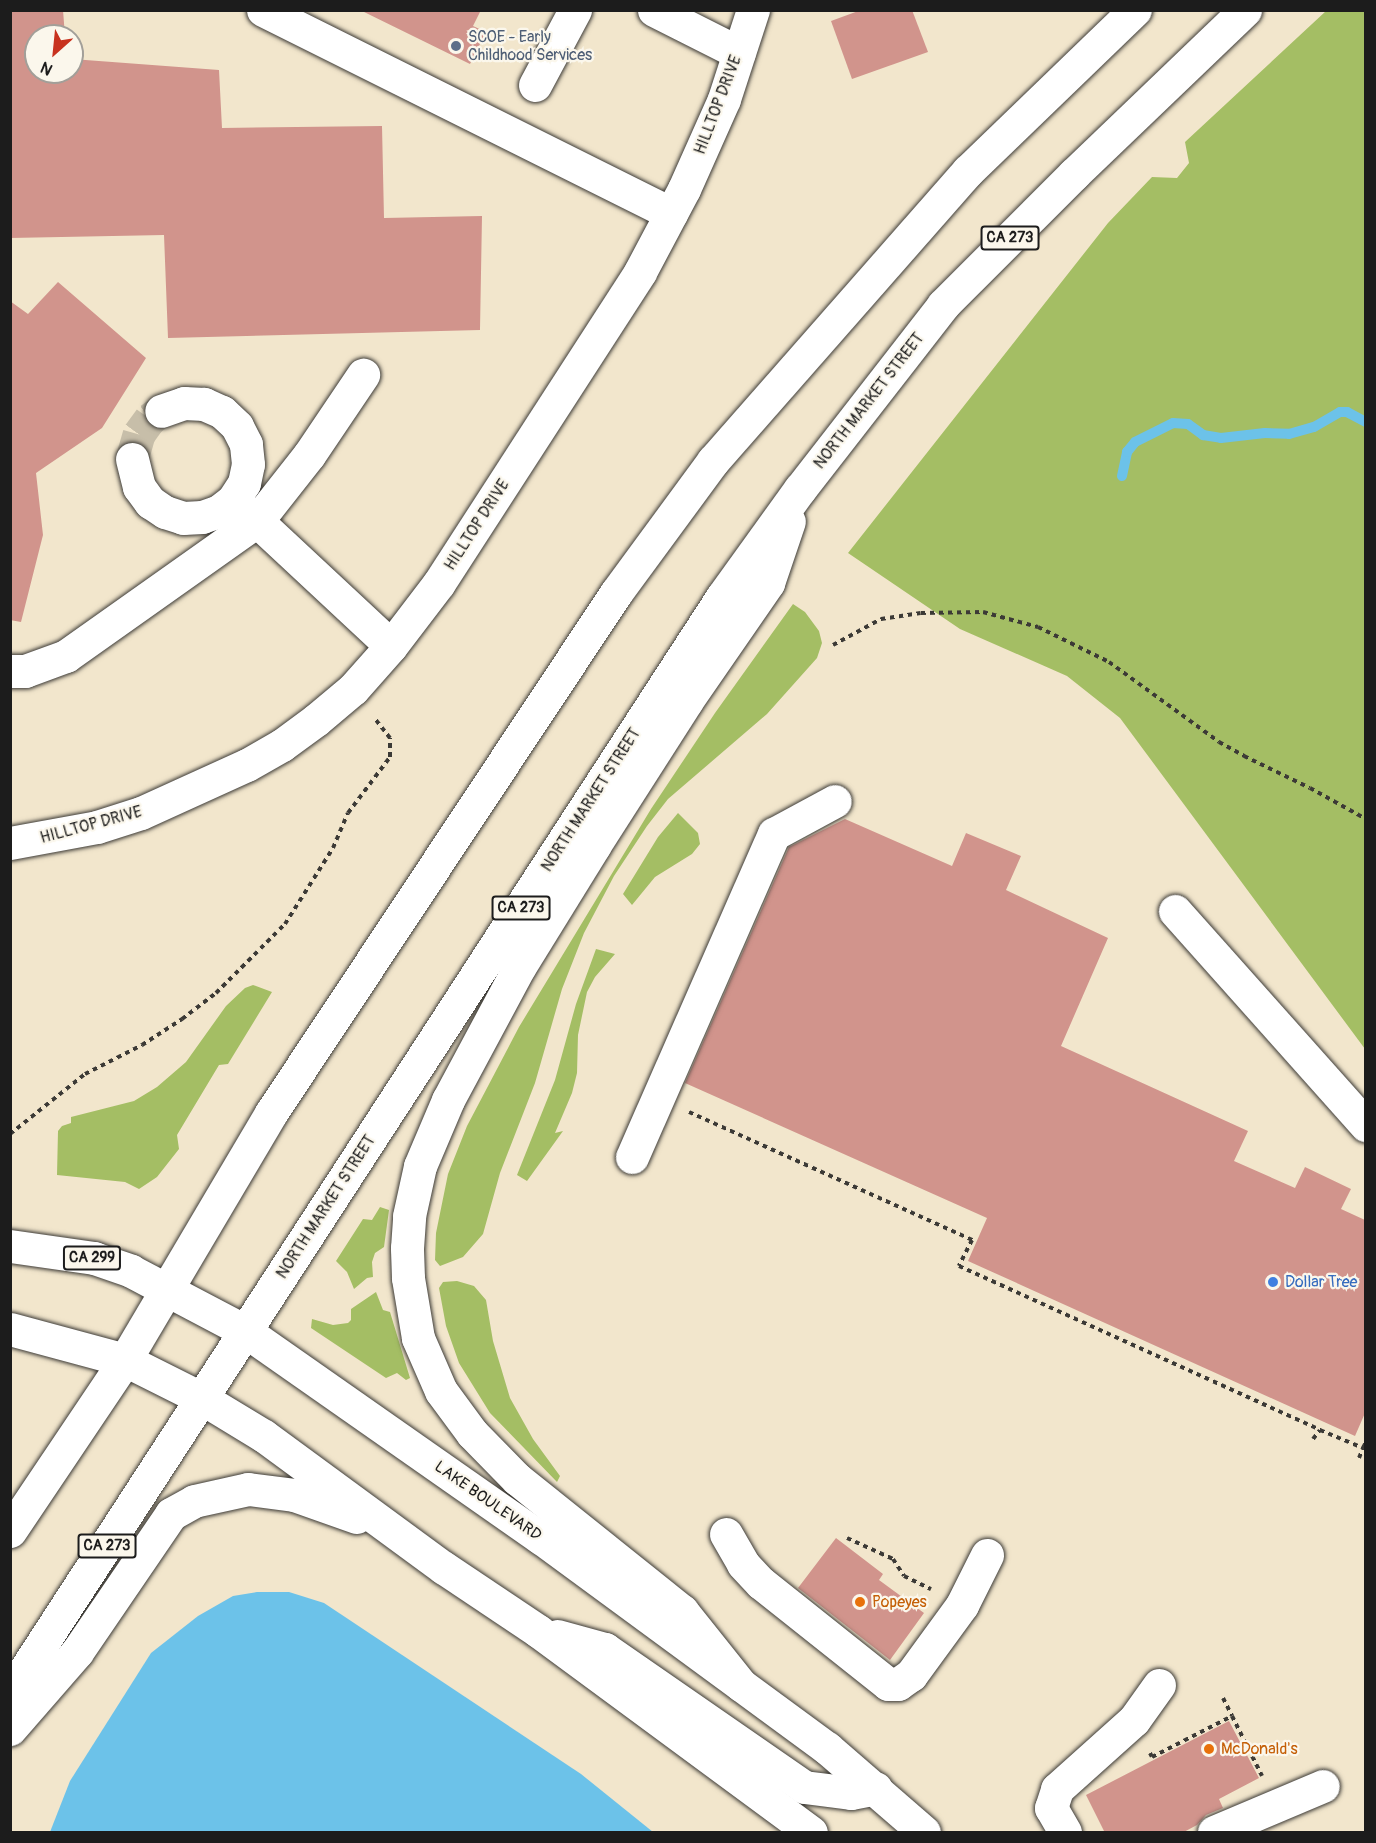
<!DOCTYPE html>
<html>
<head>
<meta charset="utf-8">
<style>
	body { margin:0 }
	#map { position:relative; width:1376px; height:1843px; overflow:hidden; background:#f2e6cc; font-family:Pangolin,sans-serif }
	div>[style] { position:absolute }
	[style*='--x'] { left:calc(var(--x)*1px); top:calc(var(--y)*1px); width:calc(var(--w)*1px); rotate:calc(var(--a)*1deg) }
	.green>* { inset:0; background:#a4be64 }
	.water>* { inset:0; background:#6cc2e9 }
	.stream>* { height:10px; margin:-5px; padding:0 5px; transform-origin:5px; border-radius:5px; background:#6cc2e9 }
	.building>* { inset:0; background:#d1948c }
	.minor-tunnel>* { height:33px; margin-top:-16.5px; transform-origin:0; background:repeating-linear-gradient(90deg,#c7bea9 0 33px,transparent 0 49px) }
	.path>* { height:4px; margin-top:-2px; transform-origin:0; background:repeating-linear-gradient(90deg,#3c3a36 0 4.5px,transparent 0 9px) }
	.roads { filter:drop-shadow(0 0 2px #3c3a36) drop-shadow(0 0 2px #3c3a36) }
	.minor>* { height:33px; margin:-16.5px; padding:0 16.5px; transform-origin:16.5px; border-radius:16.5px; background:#fff }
	.major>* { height:33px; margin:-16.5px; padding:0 16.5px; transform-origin:16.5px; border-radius:16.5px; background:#fff }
	.dots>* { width:16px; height:16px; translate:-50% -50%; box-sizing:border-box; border:3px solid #fbf7ec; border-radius:50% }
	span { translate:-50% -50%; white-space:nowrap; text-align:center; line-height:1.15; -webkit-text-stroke:4.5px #fbf7ec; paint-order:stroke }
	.shield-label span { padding:2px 4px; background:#fbf7ec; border:2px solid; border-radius:4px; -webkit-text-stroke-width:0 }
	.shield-label { font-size:15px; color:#1c1c1c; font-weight:700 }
	.service-label { font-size:16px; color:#4e5e75 }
	.left { translate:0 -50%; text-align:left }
	.street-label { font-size:16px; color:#1c1c1c }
	.shop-label { font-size:16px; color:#366cbe }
	.food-label { font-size:16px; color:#c56008 }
	.frame { position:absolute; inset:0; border:12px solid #1c1c1c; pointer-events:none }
	.north { position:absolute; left:24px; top:24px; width:60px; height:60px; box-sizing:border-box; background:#fbf7ec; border:2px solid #a29f99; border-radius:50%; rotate:207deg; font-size:16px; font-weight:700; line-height:24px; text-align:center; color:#1c1c1c }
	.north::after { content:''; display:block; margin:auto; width:21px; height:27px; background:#c8321e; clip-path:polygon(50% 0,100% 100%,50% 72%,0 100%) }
</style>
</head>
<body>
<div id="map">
	<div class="green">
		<i style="clip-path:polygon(1326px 11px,1366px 11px,1365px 1049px,1120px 718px,1067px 676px,960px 629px,848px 553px,1108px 223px,1152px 177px,1177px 178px,1189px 163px,1185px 142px)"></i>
		<i style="clip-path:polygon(793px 604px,805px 612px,819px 631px,822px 643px,817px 658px,767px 714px,668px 799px,647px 826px,614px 876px,584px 933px,562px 989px,535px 1083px,500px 1173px,483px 1234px,463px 1257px,440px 1266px,435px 1260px,436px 1233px,448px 1174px,467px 1126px,519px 1027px,651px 809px,715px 713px)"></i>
		<i style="clip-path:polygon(678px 813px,698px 833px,700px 844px,692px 854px,655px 877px,632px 905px,623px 894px,658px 837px)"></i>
		<i style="clip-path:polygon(596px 949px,615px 954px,595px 977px,587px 992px,578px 1035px,577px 1073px,572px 1093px,555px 1133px,563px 1131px,527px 1181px,517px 1175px,555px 1080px,576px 1004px)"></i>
		<i style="clip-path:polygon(253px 985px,272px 992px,228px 1064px,219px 1065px,177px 1135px,179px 1149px,157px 1177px,139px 1189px,125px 1182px,57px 1175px,58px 1131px,62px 1126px,71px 1123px,71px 1117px,134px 1101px,157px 1087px,186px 1062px,226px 1006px,245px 988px)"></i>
		<i style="clip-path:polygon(380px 1207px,389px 1210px,384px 1247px,375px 1253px,372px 1262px,373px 1277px,367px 1278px,354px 1289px,347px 1272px,336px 1261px,363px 1219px,372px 1220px)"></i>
		<i style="clip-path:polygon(457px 1281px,474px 1286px,486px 1300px,493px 1341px,510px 1398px,533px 1439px,560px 1476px,557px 1482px,490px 1413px,459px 1363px,446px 1326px,439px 1288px,443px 1282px)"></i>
		<i style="clip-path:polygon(376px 1292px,383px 1310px,390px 1312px,410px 1378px,406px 1380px,397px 1373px,386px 1378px,311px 1328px,312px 1319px,333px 1325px,348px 1323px,351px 1320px,351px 1309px)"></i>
	</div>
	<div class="water">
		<i style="clip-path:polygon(257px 1592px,289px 1592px,324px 1603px,581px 1774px,653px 1832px,50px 1832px,70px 1781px,151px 1653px,198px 1616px,233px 1596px)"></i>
	</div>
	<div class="stream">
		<i style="--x:1122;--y:476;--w:25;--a:-78"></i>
		<i style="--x:1127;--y:452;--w:13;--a:-51"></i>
		<i style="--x:1135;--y:442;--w:42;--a:-26.6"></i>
		<i style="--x:1173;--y:423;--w:15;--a:4"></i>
		<i style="--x:1188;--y:424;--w:19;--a:36"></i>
		<i style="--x:1203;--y:435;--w:18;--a:9"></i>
		<i style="--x:1221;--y:438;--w:44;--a:-6.5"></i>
		<i style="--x:1265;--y:433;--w:24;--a:2"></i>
		<i style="--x:1289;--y:434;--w:26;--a:-16"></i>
		<i style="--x:1314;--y:427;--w:30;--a:-30"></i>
		<i style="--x:1340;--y:412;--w:7;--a:0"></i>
		<i style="--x:1347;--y:412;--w:21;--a:28"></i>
	</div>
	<div class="building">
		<i style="clip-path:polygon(10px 10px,63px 10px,65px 36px,36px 36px,36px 72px,72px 72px,72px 59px,219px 70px,222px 128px,382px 126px,384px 218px,482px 216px,480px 330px,168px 338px,164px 235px,10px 238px)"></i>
		<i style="clip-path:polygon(360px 10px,481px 10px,473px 26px,486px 32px,470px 64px)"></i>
		<i style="clip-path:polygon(861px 10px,912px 10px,928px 52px,852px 79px,831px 21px)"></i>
		<i style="clip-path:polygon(58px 282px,146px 358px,102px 428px,36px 473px,43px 535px,21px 622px,10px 620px,10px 301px,28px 314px)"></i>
		<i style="clip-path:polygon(845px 819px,952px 866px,966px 833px,1021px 856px,1006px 890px,1108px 938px,1061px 1046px,1248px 1131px,1234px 1161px,1295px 1188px,1305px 1167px,1351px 1189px,1341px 1209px,1365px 1220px,1365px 1413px,1355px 1436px,968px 1261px,987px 1218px,685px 1083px,789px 847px)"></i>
		<i style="clip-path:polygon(836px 1538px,883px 1574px,879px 1580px,924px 1613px,890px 1660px,798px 1588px)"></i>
		<i style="clip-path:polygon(1229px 1721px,1259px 1778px,1219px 1799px,1223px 1808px,1206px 1815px,1197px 1825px,1182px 1833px,1105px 1833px,1086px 1795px)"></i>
	</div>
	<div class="minor-tunnel">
		<i style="--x:132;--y:459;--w:26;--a:-74"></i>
		<i style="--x:139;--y:434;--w:19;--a:-54"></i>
		<i style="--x:150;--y:419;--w:14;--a:-36"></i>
	</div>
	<div class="path">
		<i style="--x:833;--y:645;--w:55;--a:-28.4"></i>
		<i style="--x:881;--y:619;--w:40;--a:-8.5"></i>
		<i style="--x:921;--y:613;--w:62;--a:-0.9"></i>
		<i style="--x:983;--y:612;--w:57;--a:15.3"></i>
		<i style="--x:1038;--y:627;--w:79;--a:26.2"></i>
		<i style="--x:1109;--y:662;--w:136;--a:36"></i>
		<i style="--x:1219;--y:742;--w:29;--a:29"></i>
		<i style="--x:1244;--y:756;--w:73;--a:25.9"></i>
		<i style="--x:1310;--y:788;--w:64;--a:29"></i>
		<i style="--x:689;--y:1112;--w:311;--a:24.3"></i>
		<i style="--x:972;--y:1240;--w:29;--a:117"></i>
		<i style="--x:959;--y:1266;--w:397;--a:24.4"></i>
		<i style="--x:1320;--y:1430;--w:47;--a:22.7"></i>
		<i style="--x:1363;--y:1448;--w:7;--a:-63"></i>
		<i style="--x:10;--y:1134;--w:96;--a:-38.7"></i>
		<i style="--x:85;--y:1074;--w:64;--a:-27"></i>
		<i style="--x:142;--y:1045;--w:48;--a:-33"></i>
		<i style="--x:182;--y:1019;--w:43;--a:-37.4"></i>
		<i style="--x:216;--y:993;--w:98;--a:-45"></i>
		<i style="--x:285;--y:924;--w:90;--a:-57.7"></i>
		<i style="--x:333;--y:848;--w:38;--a:-67"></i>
		<i style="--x:348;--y:813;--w:70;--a:-53.1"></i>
		<i style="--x:390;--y:757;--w:19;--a:-90"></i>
		<i style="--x:390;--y:738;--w:23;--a:-128"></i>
		<i style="--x:1313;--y:1439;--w:11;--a:-52"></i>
		<i style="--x:1359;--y:1458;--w:11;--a:-68"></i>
		<i style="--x:847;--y:1538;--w:51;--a:24.5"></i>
		<i style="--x:893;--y:1559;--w:20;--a:57"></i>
		<i style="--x:904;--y:1576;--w:30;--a:26"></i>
		<i style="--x:1223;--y:1698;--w:20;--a:63"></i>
		<i style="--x:1150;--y:1753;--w:4;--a:63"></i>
		<i style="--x:1152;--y:1757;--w:90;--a:-27.1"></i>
		<i style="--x:1232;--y:1716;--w:67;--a:63.4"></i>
	</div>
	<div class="roads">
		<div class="minor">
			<i style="--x:263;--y:10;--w:456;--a:26.5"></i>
			<i style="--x:654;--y:10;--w:95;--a:26.8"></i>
			<i style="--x:535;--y:85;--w:85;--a:-61.9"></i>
			<i style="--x:132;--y:459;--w:29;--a:76"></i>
			<i style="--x:139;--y:487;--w:19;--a:54"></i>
			<i style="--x:150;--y:502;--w:18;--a:34"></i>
			<i style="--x:165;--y:512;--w:19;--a:18"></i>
			<i style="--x:183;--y:518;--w:19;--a:-3"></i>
			<i style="--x:202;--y:517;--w:18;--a:-19"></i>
			<i style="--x:219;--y:511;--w:18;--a:-38"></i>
			<i style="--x:233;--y:500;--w:20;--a:-57"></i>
			<i style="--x:244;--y:483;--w:19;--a:-78"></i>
			<i style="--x:248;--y:464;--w:20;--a:-96"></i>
			<i style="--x:246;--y:444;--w:20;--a:-117"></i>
			<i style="--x:237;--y:426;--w:21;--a:-137"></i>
			<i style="--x:222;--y:412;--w:20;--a:-156"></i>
			<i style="--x:204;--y:404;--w:20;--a:-177"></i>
			<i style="--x:184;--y:403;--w:24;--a:161"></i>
			<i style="--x:241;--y:507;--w:21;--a:41"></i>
			<i style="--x:257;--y:521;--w:84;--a:-51.8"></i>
			<i style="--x:309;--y:455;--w:97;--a:-56"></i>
			<i style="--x:10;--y:671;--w:15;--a:0"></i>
			<i style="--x:25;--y:671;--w:44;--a:-20.1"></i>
			<i style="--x:66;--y:656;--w:234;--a:-35.3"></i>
			<i style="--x:257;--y:521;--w:183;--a:43"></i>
			<i style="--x:1175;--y:911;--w:287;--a:48.3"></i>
			<i style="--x:632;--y:1157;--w:353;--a:-66.3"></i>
			<i style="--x:774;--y:834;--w:69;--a:-28.4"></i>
			<i style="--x:726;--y:1534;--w:34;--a:60"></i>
			<i style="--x:743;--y:1564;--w:26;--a:47"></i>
			<i style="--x:761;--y:1583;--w:162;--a:38.5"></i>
			<i style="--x:888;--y:1684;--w:10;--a:0"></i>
			<i style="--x:898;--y:1684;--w:16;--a:-35"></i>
			<i style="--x:911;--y:1675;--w:87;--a:-53.9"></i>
			<i style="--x:962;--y:1605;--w:56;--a:-63.4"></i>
			<i style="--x:1065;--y:1832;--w:28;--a:-120"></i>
			<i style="--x:1051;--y:1808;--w:20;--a:-72"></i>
			<i style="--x:1057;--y:1789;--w:103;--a:-41.9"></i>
			<i style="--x:1134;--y:1720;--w:43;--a:-54.5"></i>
			<i style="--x:1214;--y:1832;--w:118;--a:-22.9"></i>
		</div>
		<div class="major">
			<i style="--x:10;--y:843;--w:88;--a:-10.4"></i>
			<i style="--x:97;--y:827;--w:46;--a:-17.7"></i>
			<i style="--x:141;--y:813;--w:116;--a:-24.4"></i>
			<i style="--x:247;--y:765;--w:40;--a:-29.7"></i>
			<i style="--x:282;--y:745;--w:42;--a:-36.3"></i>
			<i style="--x:316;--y:720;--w:48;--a:-40"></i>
			<i style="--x:353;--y:689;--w:57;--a:-48.5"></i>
			<i style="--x:391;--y:646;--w:79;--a:-52.7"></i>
			<i style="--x:439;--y:583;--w:370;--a:-57.1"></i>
			<i style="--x:640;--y:272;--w:94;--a:-62.1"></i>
			<i style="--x:684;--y:189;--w:98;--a:-66"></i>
			<i style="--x:724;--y:99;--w:94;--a:-72"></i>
			<i style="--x:10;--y:1246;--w:85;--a:8.1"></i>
			<i style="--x:94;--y:1258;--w:39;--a:19"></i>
			<i style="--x:131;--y:1271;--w:129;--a:27.8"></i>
			<i style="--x:245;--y:1331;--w:361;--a:35"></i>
			<i style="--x:541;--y:1538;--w:355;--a:36.3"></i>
			<i style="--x:827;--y:1748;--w:128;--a:40.9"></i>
			<i style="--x:10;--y:1329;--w:119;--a:15.1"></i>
			<i style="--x:125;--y:1360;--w:87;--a:26.6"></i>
			<i style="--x:203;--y:1399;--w:71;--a:31.2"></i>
			<i style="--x:264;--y:1436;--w:223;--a:36.3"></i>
			<i style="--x:444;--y:1568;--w:113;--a:33.8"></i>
			<i style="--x:538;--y:1631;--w:339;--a:36.4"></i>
			<i style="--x:10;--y:1531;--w:206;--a:-56.1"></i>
			<i style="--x:125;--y:1360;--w:287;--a:-59.4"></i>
			<i style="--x:271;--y:1113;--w:624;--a:-56.44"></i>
			<i style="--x:616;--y:593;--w:164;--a:-53.7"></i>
			<i style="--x:713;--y:461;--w:386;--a:-48.7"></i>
			<i style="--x:968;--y:171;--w:232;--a:-44"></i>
			<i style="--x:557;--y:1636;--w:50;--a:15.2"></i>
			<i style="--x:605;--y:1649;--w:242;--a:34.7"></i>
			<i style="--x:804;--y:1787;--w:47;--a:7.3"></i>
			<i style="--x:851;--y:1793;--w:25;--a:-11"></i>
			<i style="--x:741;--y:1685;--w:95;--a:-128.6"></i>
			<i style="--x:682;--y:1611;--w:211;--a:-141.3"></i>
			<i style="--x:517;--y:1479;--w:64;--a:-134.4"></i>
			<i style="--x:472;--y:1433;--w:52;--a:-126.4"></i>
			<i style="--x:441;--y:1391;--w:58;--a:-113.5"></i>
			<i style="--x:418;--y:1338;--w:61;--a:-99.5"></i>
			<i style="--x:408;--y:1278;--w:30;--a:-92"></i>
			<i style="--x:407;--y:1248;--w:32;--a:-86"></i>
			<i style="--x:409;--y:1216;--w:51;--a:-77.6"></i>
			<i style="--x:420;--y:1166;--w:72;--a:-67"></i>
			<i style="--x:448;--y:1100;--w:152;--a:-61.8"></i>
			<i style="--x:520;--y:966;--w:141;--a:-58.3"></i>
			<i style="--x:594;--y:846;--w:171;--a:-57.4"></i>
			<i style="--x:686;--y:702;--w:145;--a:-55.4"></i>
			<i style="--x:768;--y:583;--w:65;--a:-71.3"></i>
			<i style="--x:10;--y:1693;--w:1307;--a:-56.99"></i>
			<i style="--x:722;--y:597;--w:133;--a:-54.2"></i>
			<i style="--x:800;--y:489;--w:233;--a:-52.1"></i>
			<i style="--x:943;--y:305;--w:185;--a:-45"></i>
			<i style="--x:1074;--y:174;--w:237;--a:-43.8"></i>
			<i style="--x:10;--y:1729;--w:102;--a:-49"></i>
			<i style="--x:77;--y:1652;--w:167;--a:-55.7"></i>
			<i style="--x:171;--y:1514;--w:26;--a:-29"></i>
			<i style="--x:194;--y:1501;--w:55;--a:-12.5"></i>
			<i style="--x:248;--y:1489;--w:46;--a:7.4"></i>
			<i style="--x:294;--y:1495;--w:66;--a:19.5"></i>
		</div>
	</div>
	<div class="dots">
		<i style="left:456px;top:46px;background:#5c6f8a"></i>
		<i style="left:1273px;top:1282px;background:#3f7fe0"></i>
		<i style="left:860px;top:1602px;background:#e8710a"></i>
		<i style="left:1209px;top:1749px;background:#e8710a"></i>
	</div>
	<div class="shield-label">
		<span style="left:1010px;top:238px">CA 273</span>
		<span style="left:521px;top:908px">CA 273</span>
		<span style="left:92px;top:1258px">CA 299</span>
		<span style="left:107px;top:1546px">CA 273</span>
	</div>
	<div class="service-label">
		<span class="left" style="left:468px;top:46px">SCOE - Early<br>Childhood Services</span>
	</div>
	<div class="street-label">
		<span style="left:718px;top:105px;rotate:-69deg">HILLTOP DRIVE</span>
		<span style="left:869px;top:401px;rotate:-52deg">NORTH MARKET STREET</span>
		<span style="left:477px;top:525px;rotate:-57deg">HILLTOP DRIVE</span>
		<span style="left:591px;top:800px;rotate:-57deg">NORTH MARKET STREET</span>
		<span style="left:91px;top:825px;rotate:-15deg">HILLTOP DRIVE</span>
		<span style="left:326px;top:1207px;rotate:-57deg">NORTH MARKET STREET</span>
		<span style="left:488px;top:1501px;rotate:35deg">LAKE BOULEVARD</span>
	</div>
	<div class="shop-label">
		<span class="left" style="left:1285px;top:1282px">Dollar Tree</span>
	</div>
	<div class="food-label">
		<span class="left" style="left:872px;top:1602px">Popeyes</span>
		<span class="left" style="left:1221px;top:1749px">McDonald's</span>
	</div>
	<div class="frame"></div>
	<div class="north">N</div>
</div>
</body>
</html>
